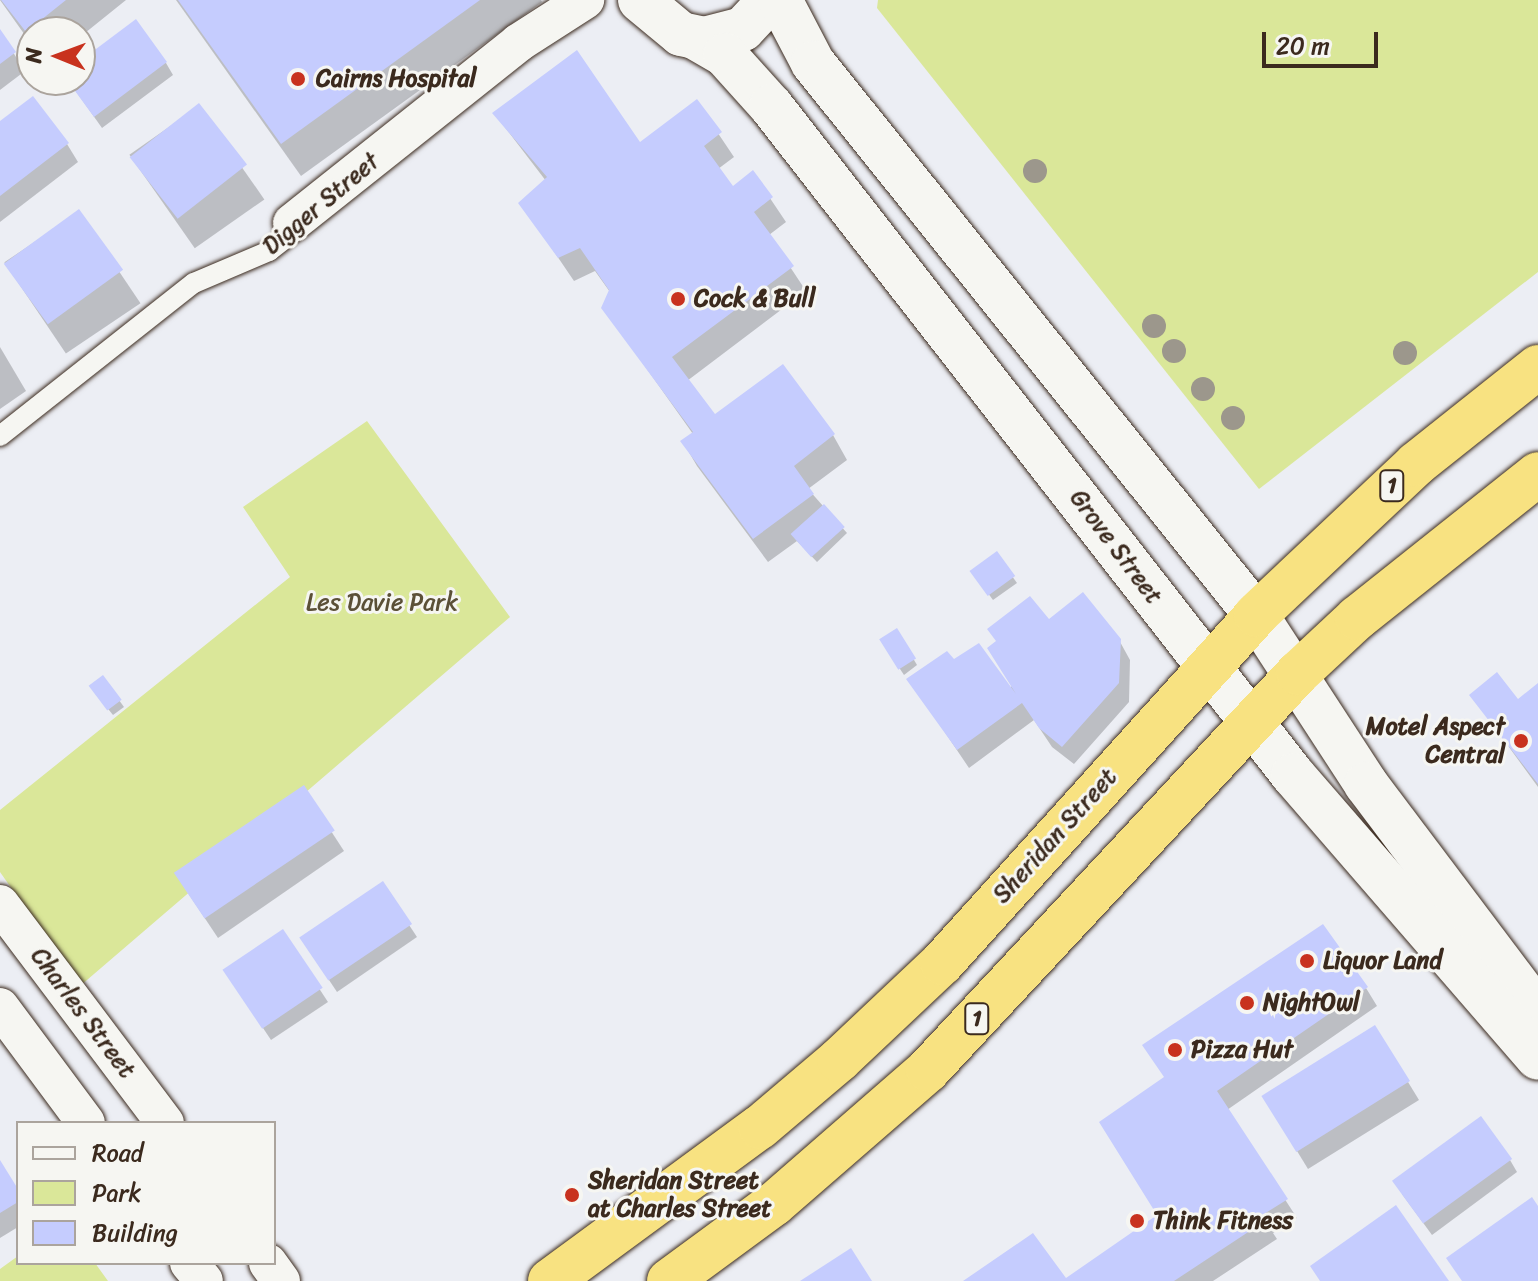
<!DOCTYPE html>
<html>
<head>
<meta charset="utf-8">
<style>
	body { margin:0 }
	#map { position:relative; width:1538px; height:1281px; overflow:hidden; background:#eceef4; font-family:Sriracha,sans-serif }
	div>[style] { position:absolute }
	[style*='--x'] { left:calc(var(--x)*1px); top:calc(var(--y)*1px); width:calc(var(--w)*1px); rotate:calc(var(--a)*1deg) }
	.green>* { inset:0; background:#dae799 }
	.shadow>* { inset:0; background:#0003; transform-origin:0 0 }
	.building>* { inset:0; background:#c5ccfe; transform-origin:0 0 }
	.roads { filter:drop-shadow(0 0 2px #3b2a1e) drop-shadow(0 0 2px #3b2a1e) }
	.service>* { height:20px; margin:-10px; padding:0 10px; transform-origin:10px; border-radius:10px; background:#f6f6f2 }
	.minor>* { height:38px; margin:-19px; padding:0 19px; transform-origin:19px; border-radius:19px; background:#f6f6f2 }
	.tertiary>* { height:44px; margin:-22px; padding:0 22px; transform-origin:22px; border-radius:22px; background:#f6f6f2 }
	.trunk>* { height:44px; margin:-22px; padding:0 22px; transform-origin:22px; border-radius:22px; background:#f8e281 }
	.trees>* { width:24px; height:24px; margin:-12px; border-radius:50%; background:#9c978c }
	.dots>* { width:22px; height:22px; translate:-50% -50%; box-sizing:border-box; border:4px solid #f6f6f2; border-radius:50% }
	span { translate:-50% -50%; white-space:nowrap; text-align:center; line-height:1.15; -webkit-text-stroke:6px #f6f6f2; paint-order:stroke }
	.shield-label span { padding:2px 6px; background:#f6f6f2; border:2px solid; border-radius:6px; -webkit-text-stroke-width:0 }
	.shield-label { font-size:22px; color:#3b2a1e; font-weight:700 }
	.poi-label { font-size:24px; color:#3b2a1e; font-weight:700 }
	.left { translate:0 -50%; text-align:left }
	.right { translate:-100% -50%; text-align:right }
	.street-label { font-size:24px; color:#3b2a1e }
	.park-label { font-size:24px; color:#5b5037 }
	.legend { position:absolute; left:16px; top:1121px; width:260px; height:144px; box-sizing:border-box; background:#f6f6f2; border:2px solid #aba49d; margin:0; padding:10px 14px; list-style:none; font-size:24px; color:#3b2a1e }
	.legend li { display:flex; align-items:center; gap:16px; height:40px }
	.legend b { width:40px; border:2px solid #aba49d }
	.north { position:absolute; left:16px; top:16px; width:80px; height:80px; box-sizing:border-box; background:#f6f6f2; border:2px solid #aba49d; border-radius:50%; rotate:271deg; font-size:22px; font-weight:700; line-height:32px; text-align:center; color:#3b2a1e }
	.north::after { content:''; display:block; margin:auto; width:28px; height:36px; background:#c8321e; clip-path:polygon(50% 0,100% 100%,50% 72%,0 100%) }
	.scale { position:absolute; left:1262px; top:32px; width:116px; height:36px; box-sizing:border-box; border:4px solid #3b2a1e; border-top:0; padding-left:10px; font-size:24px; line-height:28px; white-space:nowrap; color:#3b2a1e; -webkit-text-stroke:6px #f6f6f2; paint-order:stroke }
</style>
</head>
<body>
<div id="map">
	<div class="green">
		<i style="clip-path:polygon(878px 0,1538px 0,1538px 272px,1259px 489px,877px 8px)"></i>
		<i style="clip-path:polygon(367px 421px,510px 617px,80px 986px,0 872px,0 810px,290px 577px,243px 507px)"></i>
		<i style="clip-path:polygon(18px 1256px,18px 1263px,95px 1263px,108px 1281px,0 1281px,0 1269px)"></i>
	</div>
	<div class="shadow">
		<i style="clip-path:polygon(0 0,126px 0,80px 37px,80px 32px,32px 32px,32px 45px)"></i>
		<i style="clip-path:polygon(176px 0,541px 0,542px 2px,301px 176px)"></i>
		<i style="clip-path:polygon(0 32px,25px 71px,0 90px)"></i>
		<i style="clip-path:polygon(80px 63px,166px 63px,173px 75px,102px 128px,68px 80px,80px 80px)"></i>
		<i style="clip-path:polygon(697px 102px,734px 157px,718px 169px,732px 189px,753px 173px,786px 222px,769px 235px,806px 291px,687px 381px,714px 417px,782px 367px,833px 435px,847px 460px,808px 489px,847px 533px,817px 562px,797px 541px,768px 562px,697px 466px,683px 442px,693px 434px,603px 307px,610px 292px,595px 271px,574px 281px,521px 203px,546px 181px,494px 113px,639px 145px)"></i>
		<i style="left:199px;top:106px;width:114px;height:85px;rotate:55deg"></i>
		<i style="clip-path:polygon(0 123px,67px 144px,78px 162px,0 222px)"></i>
		<i style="left:79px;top:212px;width:110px;height:90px;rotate:56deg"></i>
		<i style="clip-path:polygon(0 347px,26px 391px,0 409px)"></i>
		<i style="clip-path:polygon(996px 554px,1017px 583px,993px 600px,976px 577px)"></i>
		<i style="clip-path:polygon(1048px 621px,1119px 640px,1130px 660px,1129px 702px,1074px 764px,1052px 747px,1034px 720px,969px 768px,909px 679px,954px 662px,1010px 689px)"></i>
		<i style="clip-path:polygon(897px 631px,917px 665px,904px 675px,882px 642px)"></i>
		<i style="clip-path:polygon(103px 678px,124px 707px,113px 715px,95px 693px)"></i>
		<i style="clip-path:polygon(1538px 685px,1538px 787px,1471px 695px,1517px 701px)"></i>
		<i style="clip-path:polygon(303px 788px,344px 851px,218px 938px,188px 893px)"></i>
		<i style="clip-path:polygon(382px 884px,417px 937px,337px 992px,309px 950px)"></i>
		<i style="clip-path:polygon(282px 932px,328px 1002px,271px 1040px,233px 983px)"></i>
		<i style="clip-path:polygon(1366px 988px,1377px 1006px,1227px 1110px,1297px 1218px,1273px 1233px,1277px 1239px,1213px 1281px,967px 1281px,1065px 1280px,1159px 1216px,1112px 1141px)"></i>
		<i style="clip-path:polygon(1408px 1082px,1419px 1100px,1308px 1169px,1275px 1115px)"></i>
		<i style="clip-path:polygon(1510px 1160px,1517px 1172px,1432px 1235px,1402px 1194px)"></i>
		<i style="clip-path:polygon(0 1164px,18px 1192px,18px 1227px,0 1238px)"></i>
	</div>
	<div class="building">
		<i style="clip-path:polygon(1px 0,66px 0,26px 32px)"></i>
		<i style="clip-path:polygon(178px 0,480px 0,281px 144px)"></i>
		<i style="clip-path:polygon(136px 19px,167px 62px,94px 117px,67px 80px,80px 80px,80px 61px)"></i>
		<i style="clip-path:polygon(0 29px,16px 52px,0 64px)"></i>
		<i style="clip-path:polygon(577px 50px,640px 142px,697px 99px,722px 132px,704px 146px,733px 186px,753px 170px,773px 197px,754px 212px,794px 266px,672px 357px,715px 414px,783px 364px,835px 434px,794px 466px,814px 494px,753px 539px,680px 441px,693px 432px,601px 308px,609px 290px,580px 248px,558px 258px,518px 203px,547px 177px,492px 113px)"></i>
		<i style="clip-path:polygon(33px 96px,69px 143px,0 196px,0 121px)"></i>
		<i style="left:199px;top:103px;width:78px;height:88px;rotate:52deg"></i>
		<i style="left:79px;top:209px;width:75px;height:93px;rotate:54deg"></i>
		<i style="left:824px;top:504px;width:31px;height:45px;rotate:48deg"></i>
		<i style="left:997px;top:551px;width:31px;height:34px;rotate:54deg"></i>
		<i style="clip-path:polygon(1083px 592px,1121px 639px,1119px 683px,1062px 747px,1039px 728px,1022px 703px,957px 750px,906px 679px,947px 651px,954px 659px,979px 643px,1016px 694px,987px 648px,996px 641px,987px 629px,1030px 596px,1049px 619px)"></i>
		<i style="left:897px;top:628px;width:36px;height:21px;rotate:58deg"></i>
		<i style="clip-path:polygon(1497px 672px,1518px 699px,1538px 683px,1538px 784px,1469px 695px)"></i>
		<i style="left:103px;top:675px;width:31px;height:18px;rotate:53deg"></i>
		<i style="left:304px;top:785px;width:55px;height:157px;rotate:56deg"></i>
		<i style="left:383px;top:881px;width:52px;height:101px;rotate:56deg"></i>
		<i style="clip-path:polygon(1323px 924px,1368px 987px,1217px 1091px,1288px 1199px,1264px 1214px,1268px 1219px,1174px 1281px,963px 1281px,1033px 1233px,1066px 1278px,1157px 1215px,1099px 1122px,1164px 1077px,1142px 1045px)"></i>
		<i style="left:283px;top:929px;width:71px;height:73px;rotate:56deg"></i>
		<i style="left:1375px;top:1025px;width:66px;height:134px;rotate:58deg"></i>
		<i style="left:1481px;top:1116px;width:53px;height:110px;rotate:54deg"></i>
		<i style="clip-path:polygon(0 1160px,18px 1189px,18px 1202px,0 1213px)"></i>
		<i style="clip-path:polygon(1532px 1197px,1538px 1206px,1538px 1281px,1462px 1281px,1446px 1258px)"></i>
		<i style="clip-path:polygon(1396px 1205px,1449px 1281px,1320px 1281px,1310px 1266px)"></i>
		<i style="clip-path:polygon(851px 1248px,872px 1281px,800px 1281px)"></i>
	</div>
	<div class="roads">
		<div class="service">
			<i style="--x:0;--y:436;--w:247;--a:-38.3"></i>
			<i style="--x:194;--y:283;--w:82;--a:-23.1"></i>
			<i style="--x:269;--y:251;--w:28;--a:-38"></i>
			<i style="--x:291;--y:234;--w:11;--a:-85"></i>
		</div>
		<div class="minor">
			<i style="--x:292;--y:223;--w:289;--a:-38.5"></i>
			<i style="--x:518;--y:43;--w:80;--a:-32.7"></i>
			<i style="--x:0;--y:904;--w:274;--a:53"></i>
			<i style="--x:0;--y:1007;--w:144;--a:53.4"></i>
			<i style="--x:189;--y:1263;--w:23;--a:50"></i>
			<i style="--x:268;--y:1263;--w:22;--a:54"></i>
		</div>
		<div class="tertiary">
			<i style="--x:640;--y:0;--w:53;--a:39.7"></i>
			<i style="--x:681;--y:34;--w:24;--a:12"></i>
			<i style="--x:704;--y:39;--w:40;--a:-14.4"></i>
			<i style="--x:743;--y:29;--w:40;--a:-47"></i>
			<i style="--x:780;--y:0;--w:71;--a:62.4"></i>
			<i style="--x:813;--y:63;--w:708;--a:51.25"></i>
			<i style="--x:1256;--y:615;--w:202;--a:56.9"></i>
			<i style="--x:1366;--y:784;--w:286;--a:53"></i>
			<i style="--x:696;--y:38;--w:34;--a:30"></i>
			<i style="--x:725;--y:55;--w:69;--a:48"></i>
			<i style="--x:771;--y:106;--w:849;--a:52.04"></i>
			<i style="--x:1293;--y:775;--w:374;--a:49.1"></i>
		</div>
		<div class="trunk">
			<i style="--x:550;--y:1281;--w:260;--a:-36.3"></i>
			<i style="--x:760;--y:1127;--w:104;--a:-40.3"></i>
			<i style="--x:839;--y:1060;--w:141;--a:-43.3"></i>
			<i style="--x:942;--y:963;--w:469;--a:-47.9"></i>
			<i style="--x:1256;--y:615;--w:220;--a:-43.3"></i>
			<i style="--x:1416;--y:464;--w:156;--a:-38.5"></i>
			<i style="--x:669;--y:1281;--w:130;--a:-36.3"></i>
			<i style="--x:774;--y:1204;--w:204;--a:-41"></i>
			<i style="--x:928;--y:1070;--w:543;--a:-47.02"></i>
			<i style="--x:1298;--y:673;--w:81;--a:-43"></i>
			<i style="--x:1357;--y:618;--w:231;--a:-38.5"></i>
		</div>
	</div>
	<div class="trees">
		<i style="left:1035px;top:171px"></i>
		<i style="left:1154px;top:326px"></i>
		<i style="left:1174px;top:351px"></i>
		<i style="left:1405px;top:353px"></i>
		<i style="left:1203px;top:389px"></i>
		<i style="left:1233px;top:418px"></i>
	</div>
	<div class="dots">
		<i style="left:298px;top:79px;background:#c8321e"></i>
		<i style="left:678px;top:299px;background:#c8321e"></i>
		<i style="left:1521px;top:741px;background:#c8321e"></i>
		<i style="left:1307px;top:961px;background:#c8321e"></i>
		<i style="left:1247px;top:1003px;background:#c8321e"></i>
		<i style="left:1175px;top:1050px;background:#c8321e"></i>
		<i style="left:572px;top:1195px;background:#c8321e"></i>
		<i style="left:1137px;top:1221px;background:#c8321e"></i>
	</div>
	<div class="shield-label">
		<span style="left:1392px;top:486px">1</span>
		<span style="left:977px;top:1019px">1</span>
	</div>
	<div class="poi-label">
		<span class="left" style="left:316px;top:79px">Cairns Hospital</span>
		<span class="left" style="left:694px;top:299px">Cock &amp; Bull</span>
		<span class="right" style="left:1505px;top:741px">Motel Aspect<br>Central</span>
		<span class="left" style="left:1323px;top:961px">Liquor Land</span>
		<span class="left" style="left:1263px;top:1003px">NightOwl</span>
		<span class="left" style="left:1191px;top:1050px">Pizza Hut</span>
		<span class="left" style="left:588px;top:1195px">Sheridan Street<br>at Charles Street</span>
		<span class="left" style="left:1153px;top:1221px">Think Fitness</span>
	</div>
	<div class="street-label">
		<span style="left:321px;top:204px;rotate:-40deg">Digger Street</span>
		<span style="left:1116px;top:547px;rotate:53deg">Grove Street</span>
		<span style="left:1055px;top:836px;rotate:-48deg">Sheridan Street</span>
		<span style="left:83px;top:1013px;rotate:53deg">Charles Street</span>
	</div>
	<div class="park-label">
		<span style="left:382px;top:603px">Les Davie Park</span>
	</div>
	<ul class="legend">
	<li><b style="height:10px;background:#f6f6f2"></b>Road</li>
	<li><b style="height:22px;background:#dae799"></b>Park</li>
	<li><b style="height:22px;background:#c5ccfe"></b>Building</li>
	</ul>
	<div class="north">N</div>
	<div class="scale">20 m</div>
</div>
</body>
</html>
